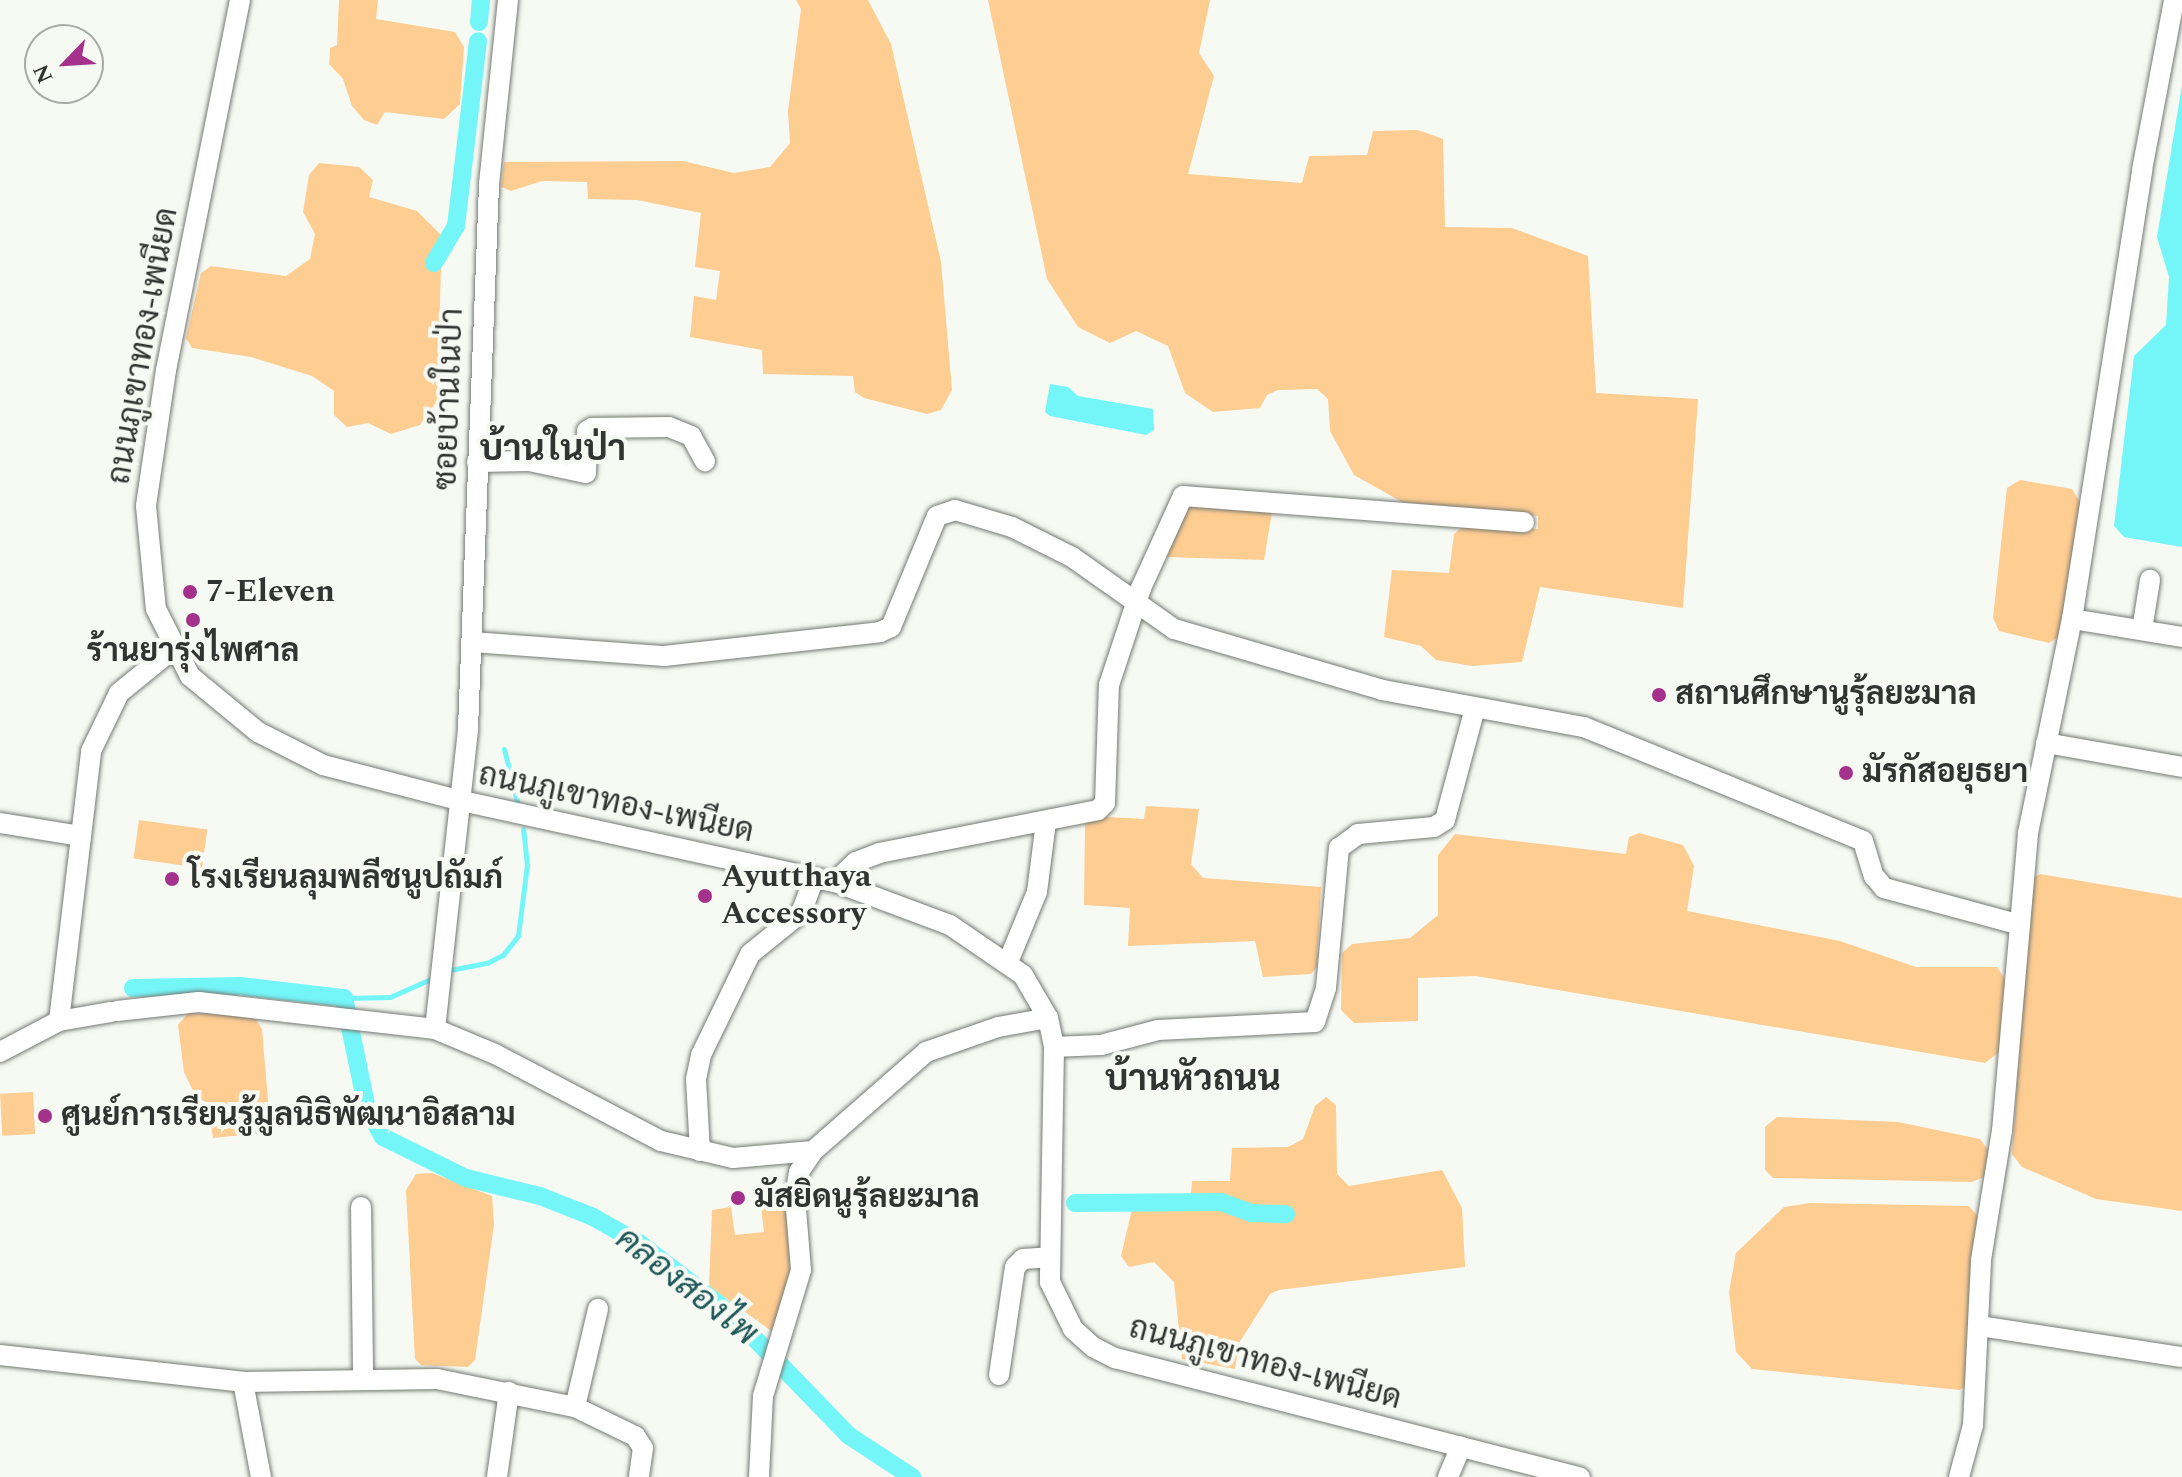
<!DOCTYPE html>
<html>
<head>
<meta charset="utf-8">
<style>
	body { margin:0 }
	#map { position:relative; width:2182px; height:1477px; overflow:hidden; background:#f6faf3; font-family:Spectral,Sarabun,serif }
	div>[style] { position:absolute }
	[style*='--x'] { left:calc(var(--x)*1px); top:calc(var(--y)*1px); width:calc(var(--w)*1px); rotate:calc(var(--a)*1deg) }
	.green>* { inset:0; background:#fecd92; transform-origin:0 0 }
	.water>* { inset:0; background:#74f6f8 }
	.stream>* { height:5px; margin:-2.5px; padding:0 2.5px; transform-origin:2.5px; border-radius:2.5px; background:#74f6f8 }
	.canal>* { height:18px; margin:-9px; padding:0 9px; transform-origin:9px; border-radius:9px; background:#74f6f8 }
	.roads { filter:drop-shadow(0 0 2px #757973) drop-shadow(0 0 2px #757973) }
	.minor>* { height:20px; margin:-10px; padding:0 10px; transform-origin:10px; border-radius:10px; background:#fff }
	.dots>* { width:22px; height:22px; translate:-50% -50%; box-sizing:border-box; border:4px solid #f6faf3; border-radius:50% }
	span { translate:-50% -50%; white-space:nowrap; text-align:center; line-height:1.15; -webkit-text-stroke:8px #f6faf3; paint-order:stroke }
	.street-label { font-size:32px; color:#323431 }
	.poi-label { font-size:32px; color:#323431; font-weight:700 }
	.left { translate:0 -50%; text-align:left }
	.water-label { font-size:34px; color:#1e5758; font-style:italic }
	.quarter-label { font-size:36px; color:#323431; font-weight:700 }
	.north { position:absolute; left:24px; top:24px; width:80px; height:80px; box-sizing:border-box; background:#f6faf3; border:2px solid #a8aba5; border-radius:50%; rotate:245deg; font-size:22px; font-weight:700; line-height:32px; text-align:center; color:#323431 }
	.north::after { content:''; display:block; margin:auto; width:28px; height:36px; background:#a4318c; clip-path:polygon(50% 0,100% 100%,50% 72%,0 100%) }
</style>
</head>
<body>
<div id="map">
	<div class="green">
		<i style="clip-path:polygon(339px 0,378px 0,376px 19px,455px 32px,464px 47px,460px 104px,444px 119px,385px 112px,377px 125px,364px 120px,352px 106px,343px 79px,329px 64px,330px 48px,337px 45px)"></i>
		<i style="clip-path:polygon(796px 0,868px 0,891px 44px,941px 262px,952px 390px,941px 410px,927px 414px,864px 398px,855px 392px,853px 376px,763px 374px,762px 350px,690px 337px,694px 296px,716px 300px,720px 271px,695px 267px,701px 213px,637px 200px,588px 199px,587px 182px,542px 181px,511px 191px,501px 187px,504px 162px,683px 161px,734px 173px,770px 167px,790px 143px,788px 111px,801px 9px)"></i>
		<i style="clip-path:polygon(988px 0,1210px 0,1199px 53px,1214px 76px,1188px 174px,1302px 183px,1309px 156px,1367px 155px,1373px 131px,1418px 130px,1443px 139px,1445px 227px,1512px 228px,1588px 256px,1596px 393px,1698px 399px,1683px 608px,1540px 587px,1522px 662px,1472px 666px,1436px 660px,1421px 646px,1384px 637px,1392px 570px,1449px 573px,1454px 534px,1465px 525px,1538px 529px,1538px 516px,1402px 502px,1354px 475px,1330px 431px,1328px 399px,1317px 389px,1278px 390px,1267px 395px,1260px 408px,1213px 412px,1185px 393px,1168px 346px,1136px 331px,1110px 343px,1078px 327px,1047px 279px)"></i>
		<i style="clip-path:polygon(319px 163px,359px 167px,373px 180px,369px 197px,417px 211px,442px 236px,437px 401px,420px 425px,391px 434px,368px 423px,347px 427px,334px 415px,334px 391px,312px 376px,251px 357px,192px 348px,186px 338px,201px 273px,211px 266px,286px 276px,310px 259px,315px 234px,303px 212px,309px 175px)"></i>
		<i style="clip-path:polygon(2020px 480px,2072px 489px,2081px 504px,2060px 636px,2049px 643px,1999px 631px,1993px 618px,2007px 488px)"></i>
		<i style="clip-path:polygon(1192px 503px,1272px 512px,1264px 560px,1165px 557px,1181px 510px)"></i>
		<i style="clip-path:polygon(1146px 806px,1199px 809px,1191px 864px,1203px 878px,1321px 887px,1317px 967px,1311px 974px,1263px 977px,1255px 941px,1128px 946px,1130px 908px,1084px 905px,1085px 823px,1107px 817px,1144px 819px)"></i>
		<i style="left:139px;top:820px;width:69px;height:39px;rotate:8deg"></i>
		<i style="clip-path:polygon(1639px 833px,1683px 845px,1694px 866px,1687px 911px,1840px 941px,1916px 967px,1997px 967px,2006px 981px,1999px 1052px,1985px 1063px,1476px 976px,1418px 978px,1418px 1021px,1354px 1023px,1341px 1010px,1342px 953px,1352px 944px,1410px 938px,1438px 915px,1438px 855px,1455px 834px,1626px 854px,1629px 837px)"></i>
		<i style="clip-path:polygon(2040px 874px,2182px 898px,2182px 1211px,2096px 1199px,2022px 1167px,2012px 1154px,2032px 879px)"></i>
		<i style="clip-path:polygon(188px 1013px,253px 1015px,262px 1029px,270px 1124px,262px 1133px,213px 1138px,208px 1103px,196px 1097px,184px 1072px,178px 1025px)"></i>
		<i style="left:33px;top:1092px;width:42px;height:33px;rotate:87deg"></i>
		<i style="clip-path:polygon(1326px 1097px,1336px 1105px,1337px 1174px,1349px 1186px,1442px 1170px,1462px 1208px,1465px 1267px,1279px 1290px,1270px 1294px,1239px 1343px,1235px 1369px,1182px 1359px,1174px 1282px,1154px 1262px,1129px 1267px,1121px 1256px,1132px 1209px,1190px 1208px,1192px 1181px,1230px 1181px,1232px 1148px,1288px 1147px,1303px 1139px,1315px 1106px)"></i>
		<i style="clip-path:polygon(1777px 1117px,1898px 1122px,1980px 1139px,1989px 1151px,1984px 1177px,1972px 1182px,1773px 1178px,1765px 1170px,1765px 1127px)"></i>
		<i style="clip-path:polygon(432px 1173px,492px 1196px,494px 1224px,475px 1360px,468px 1367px,421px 1365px,415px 1359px,406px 1190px,416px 1174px)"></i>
		<i style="clip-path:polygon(790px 1186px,797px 1250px,777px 1335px,709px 1286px,712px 1210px,731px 1207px,735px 1235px,764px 1232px,759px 1190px)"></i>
		<i style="clip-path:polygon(1810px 1203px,1969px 1206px,1980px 1219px,1967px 1385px,1960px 1390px,1752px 1369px,1736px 1352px,1729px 1292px,1736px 1253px,1784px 1207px)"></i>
	</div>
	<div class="water">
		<i style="clip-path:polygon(2182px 85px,2182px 547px,2124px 537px,2114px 526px,2134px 356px,2166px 325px,2169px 277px,2157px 237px)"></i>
		<i style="clip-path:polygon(1050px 384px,1068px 387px,1078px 396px,1153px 409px,1154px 430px,1146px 435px,1050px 416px,1045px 412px)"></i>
	</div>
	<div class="stream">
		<i style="--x:504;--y:749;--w:54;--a:76"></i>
		<i style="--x:450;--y:970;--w:38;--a:-11"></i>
		<i style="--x:487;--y:963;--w:18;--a:-27"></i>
		<i style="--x:503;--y:955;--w:24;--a:-52"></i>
		<i style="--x:518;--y:936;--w:72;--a:-82.8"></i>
		<i style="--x:527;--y:865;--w:36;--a:-96"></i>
		<i style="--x:344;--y:998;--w:46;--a:-1.2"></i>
		<i style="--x:390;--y:997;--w:47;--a:-23.8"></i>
	</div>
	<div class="canal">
		<i style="--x:479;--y:22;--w:22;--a:-85"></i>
		<i style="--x:434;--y:263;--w:43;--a:-59.3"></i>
		<i style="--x:456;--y:226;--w:186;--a:-83.2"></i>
		<i style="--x:133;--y:988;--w:107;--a:-1.1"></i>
		<i style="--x:240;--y:986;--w:105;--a:6.6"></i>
		<i style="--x:344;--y:998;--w:113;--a:78.3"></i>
		<i style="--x:367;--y:1109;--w:32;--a:60"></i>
		<i style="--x:383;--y:1137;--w:93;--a:26.3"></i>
		<i style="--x:466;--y:1178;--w:76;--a:13.7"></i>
		<i style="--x:540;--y:1196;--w:57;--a:21.6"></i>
		<i style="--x:593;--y:1217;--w:53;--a:29.5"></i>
		<i style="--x:639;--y:1243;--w:113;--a:37.5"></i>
		<i style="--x:729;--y:1312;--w:171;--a:45.9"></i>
		<i style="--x:848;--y:1435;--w:77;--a:33.3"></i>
		<i style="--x:1075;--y:1203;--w:146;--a:-0.4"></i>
		<i style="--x:1221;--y:1202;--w:33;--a:20"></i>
		<i style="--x:1252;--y:1213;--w:34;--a:2"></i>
	</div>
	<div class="roads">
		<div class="minor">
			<i style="--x:240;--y:0;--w:377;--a:101.3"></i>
			<i style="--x:166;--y:370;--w:137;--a:98.4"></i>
			<i style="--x:146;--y:506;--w:103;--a:84.5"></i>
			<i style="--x:156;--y:609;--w:75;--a:63.1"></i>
			<i style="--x:190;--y:676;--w:88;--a:39.5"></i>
			<i style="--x:258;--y:732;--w:73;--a:26.9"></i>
			<i style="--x:323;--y:765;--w:144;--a:14.5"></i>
			<i style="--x:462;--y:801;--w:382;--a:12.3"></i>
			<i style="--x:835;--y:882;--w:123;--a:20.5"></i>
			<i style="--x:950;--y:925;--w:88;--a:34.4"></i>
			<i style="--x:1023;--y:975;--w:50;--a:59.8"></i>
			<i style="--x:1048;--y:1018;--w:30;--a:78"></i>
			<i style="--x:1054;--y:1047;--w:235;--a:91"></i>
			<i style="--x:1050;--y:1282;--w:52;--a:63.9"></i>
			<i style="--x:1073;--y:1329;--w:27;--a:42"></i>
			<i style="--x:1093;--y:1347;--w:25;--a:27"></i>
			<i style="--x:1115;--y:1358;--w:480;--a:14.4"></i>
			<i style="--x:477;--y:462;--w:52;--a:-1.1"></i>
			<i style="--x:529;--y:461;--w:58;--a:11.9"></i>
			<i style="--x:586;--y:473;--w:42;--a:-88.6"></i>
			<i style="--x:587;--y:431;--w:6;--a:-31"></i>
			<i style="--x:592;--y:428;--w:77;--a:-0.7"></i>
			<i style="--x:669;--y:427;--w:24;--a:22"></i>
			<i style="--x:691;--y:436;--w:29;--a:61"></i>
			<i style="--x:2072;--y:619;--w:111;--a:9.3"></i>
			<i style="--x:2142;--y:630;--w:51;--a:-80.9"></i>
			<i style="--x:472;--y:642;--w:193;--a:4.2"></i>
			<i style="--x:664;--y:656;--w:217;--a:-6.3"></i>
			<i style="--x:880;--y:632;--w:12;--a:-24"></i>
			<i style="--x:891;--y:627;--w:120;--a:-67.5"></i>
			<i style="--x:937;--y:516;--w:19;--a:-18"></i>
			<i style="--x:955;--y:510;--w:59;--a:16.6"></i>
			<i style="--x:1012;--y:527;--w:67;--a:26.6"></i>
			<i style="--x:1072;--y:557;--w:125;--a:35.2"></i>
			<i style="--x:1174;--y:629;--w:217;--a:16.3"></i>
			<i style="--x:1382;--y:690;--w:205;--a:10.4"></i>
			<i style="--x:1584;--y:727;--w:301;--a:22.2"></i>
			<i style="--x:1863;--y:841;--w:37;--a:73"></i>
			<i style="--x:1874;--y:876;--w:16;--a:50"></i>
			<i style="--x:1884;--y:888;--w:141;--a:15.2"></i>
			<i style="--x:2046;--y:743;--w:138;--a:10"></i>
			<i style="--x:0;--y:823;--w:82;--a:9.1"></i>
			<i style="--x:835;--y:882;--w:29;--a:-44"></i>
			<i style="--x:856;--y:862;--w:25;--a:-21"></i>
			<i style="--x:879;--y:853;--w:223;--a:-11.1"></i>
			<i style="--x:1098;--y:810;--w:10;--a:-45"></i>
			<i style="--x:1105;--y:803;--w:118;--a:-88.1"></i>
			<i style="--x:1109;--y:685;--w:102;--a:-71.7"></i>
			<i style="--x:1141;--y:588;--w:101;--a:-65.5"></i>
			<i style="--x:1183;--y:496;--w:342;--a:4.4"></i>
			<i style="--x:803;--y:908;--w:32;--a:-70"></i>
			<i style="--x:1008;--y:962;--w:76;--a:-67.5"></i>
			<i style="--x:1037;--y:892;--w:71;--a:-82.7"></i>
			<i style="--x:117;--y:1011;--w:82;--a:-6.3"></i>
			<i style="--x:199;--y:1002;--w:238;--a:6.5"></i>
			<i style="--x:435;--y:1029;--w:65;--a:22.6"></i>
			<i style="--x:495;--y:1054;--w:187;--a:27.7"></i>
			<i style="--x:661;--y:1141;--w:74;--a:13.3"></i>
			<i style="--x:733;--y:1158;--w:80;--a:-5"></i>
			<i style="--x:59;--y:1021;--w:272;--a:-83.2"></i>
			<i style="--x:91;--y:751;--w:64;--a:-64.2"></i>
			<i style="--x:119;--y:693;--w:70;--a:-39.2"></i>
			<i style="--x:435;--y:1029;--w:302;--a:-83.7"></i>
			<i style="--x:468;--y:729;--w:545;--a:-87.79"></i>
			<i style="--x:489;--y:184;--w:185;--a:-84.1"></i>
			<i style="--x:1054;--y:1047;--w:47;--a:-2.4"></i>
			<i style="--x:1101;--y:1045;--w:59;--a:-14.7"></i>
			<i style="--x:1158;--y:1030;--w:157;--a:-2.9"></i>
			<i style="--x:1315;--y:1022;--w:36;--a:-72"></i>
			<i style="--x:1326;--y:988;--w:141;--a:-84.7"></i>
			<i style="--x:1339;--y:848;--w:24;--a:-36"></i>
			<i style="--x:1358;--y:834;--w:76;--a:-5.3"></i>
			<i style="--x:1434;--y:827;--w:13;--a:-32"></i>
			<i style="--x:1445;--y:820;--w:116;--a:-75"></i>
			<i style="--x:0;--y:1052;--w:67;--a:-27.7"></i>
			<i style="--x:59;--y:1021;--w:53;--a:-9.8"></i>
			<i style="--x:700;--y:1151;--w:72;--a:-93.2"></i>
			<i style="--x:696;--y:1079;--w:25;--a:-78"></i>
			<i style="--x:701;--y:1055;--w:112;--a:-64.1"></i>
			<i style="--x:750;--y:954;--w:62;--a:-39.1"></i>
			<i style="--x:361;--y:1207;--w:173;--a:89.3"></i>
			<i style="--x:1979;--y:1326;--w:205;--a:8.7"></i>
			<i style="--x:0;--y:1355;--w:244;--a:6.3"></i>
			<i style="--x:243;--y:1382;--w:194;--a:-0.9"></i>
			<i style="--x:437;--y:1379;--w:141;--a:11.5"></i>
			<i style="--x:575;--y:1407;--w:101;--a:-76.8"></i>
			<i style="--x:999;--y:1375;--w:109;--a:-81.6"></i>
			<i style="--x:1015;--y:1267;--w:11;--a:-45"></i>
			<i style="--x:1023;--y:1259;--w:26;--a:-4"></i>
			<i style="--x:243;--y:1382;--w:97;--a:79.3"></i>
			<i style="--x:575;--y:1407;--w:67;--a:25.8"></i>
			<i style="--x:635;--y:1436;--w:14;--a:56"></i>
			<i style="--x:643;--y:1448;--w:29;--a:98"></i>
			<i style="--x:497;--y:1477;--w:86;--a:-82"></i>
			<i style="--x:759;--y:1477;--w:81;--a:-87.2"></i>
			<i style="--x:763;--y:1396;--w:132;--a:-73.2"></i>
			<i style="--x:801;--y:1270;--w:73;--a:-94.7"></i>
			<i style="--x:795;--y:1197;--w:25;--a:-81"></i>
			<i style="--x:799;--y:1172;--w:25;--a:-56"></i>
			<i style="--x:813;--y:1151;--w:150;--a:-41.2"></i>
			<i style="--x:926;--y:1052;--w:76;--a:-19.1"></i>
			<i style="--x:998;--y:1027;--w:51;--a:-10.2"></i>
			<i style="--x:1448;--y:1477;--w:33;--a:-67"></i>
			<i style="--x:1959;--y:1477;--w:54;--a:-74.9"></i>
			<i style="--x:1973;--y:1425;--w:165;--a:-87.2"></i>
			<i style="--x:1981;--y:1260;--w:131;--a:-80.8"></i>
			<i style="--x:2002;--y:1131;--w:299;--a:-85"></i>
			<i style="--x:2028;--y:833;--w:218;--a:-78.4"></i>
			<i style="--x:2072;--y:619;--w:454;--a:-81.1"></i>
			<i style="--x:2142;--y:170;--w:173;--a:-79.3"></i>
		</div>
	</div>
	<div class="dots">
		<i style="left:190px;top:592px;background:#a4318c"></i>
		<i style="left:193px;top:620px;background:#a4318c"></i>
		<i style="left:1659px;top:695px;background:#a4318c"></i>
		<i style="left:1846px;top:773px;background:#a4318c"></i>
		<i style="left:172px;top:879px;background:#a4318c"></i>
		<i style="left:705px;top:896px;background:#a4318c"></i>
		<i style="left:45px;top:1116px;background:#a4318c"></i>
		<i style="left:738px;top:1198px;background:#a4318c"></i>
	</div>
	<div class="street-label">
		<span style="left:144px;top:346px;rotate:-80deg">ถนนภูเขาทอง-เพนียด</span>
		<span style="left:450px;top:399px;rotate:-88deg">ซอยบ้านในป่า</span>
		<span style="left:616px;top:804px;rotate:12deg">ถนนภูเขาทอง-เพนียด</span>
		<span style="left:1265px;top:1364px;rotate:15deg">ถนนภูเขาทอง-เพนียด</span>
	</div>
	<div class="poi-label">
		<span class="left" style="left:206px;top:592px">7-Eleven</span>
		<span style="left:193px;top:652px">ร้านยารุ่งไพศาล</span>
		<span class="left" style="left:1675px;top:695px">สถานศึกษานูรุ้ลยะมาล</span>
		<span class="left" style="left:1862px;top:773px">มัรกัสอยุธยา</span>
		<span class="left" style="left:721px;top:896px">Ayutthaya<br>Accessory</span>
		<span class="left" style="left:188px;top:879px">โรงเรียนลุมพลีชนูปถัมภ์</span>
		<span class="left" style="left:61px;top:1116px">ศูนย์การเรียนรู้มูลนิธิพัฒนาอิสลาม</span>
		<span class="left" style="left:754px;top:1198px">มัสยิดนูรุ้ลยะมาล</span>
	</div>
	<div class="water-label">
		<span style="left:686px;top:1287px;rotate:38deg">คลองสองไพ</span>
	</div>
	<div class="quarter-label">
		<span style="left:553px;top:450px">บ้านในป่า</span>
		<span style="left:1193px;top:1080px">บ้านหัวถนน</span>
	</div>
	<div class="north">N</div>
</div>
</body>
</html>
